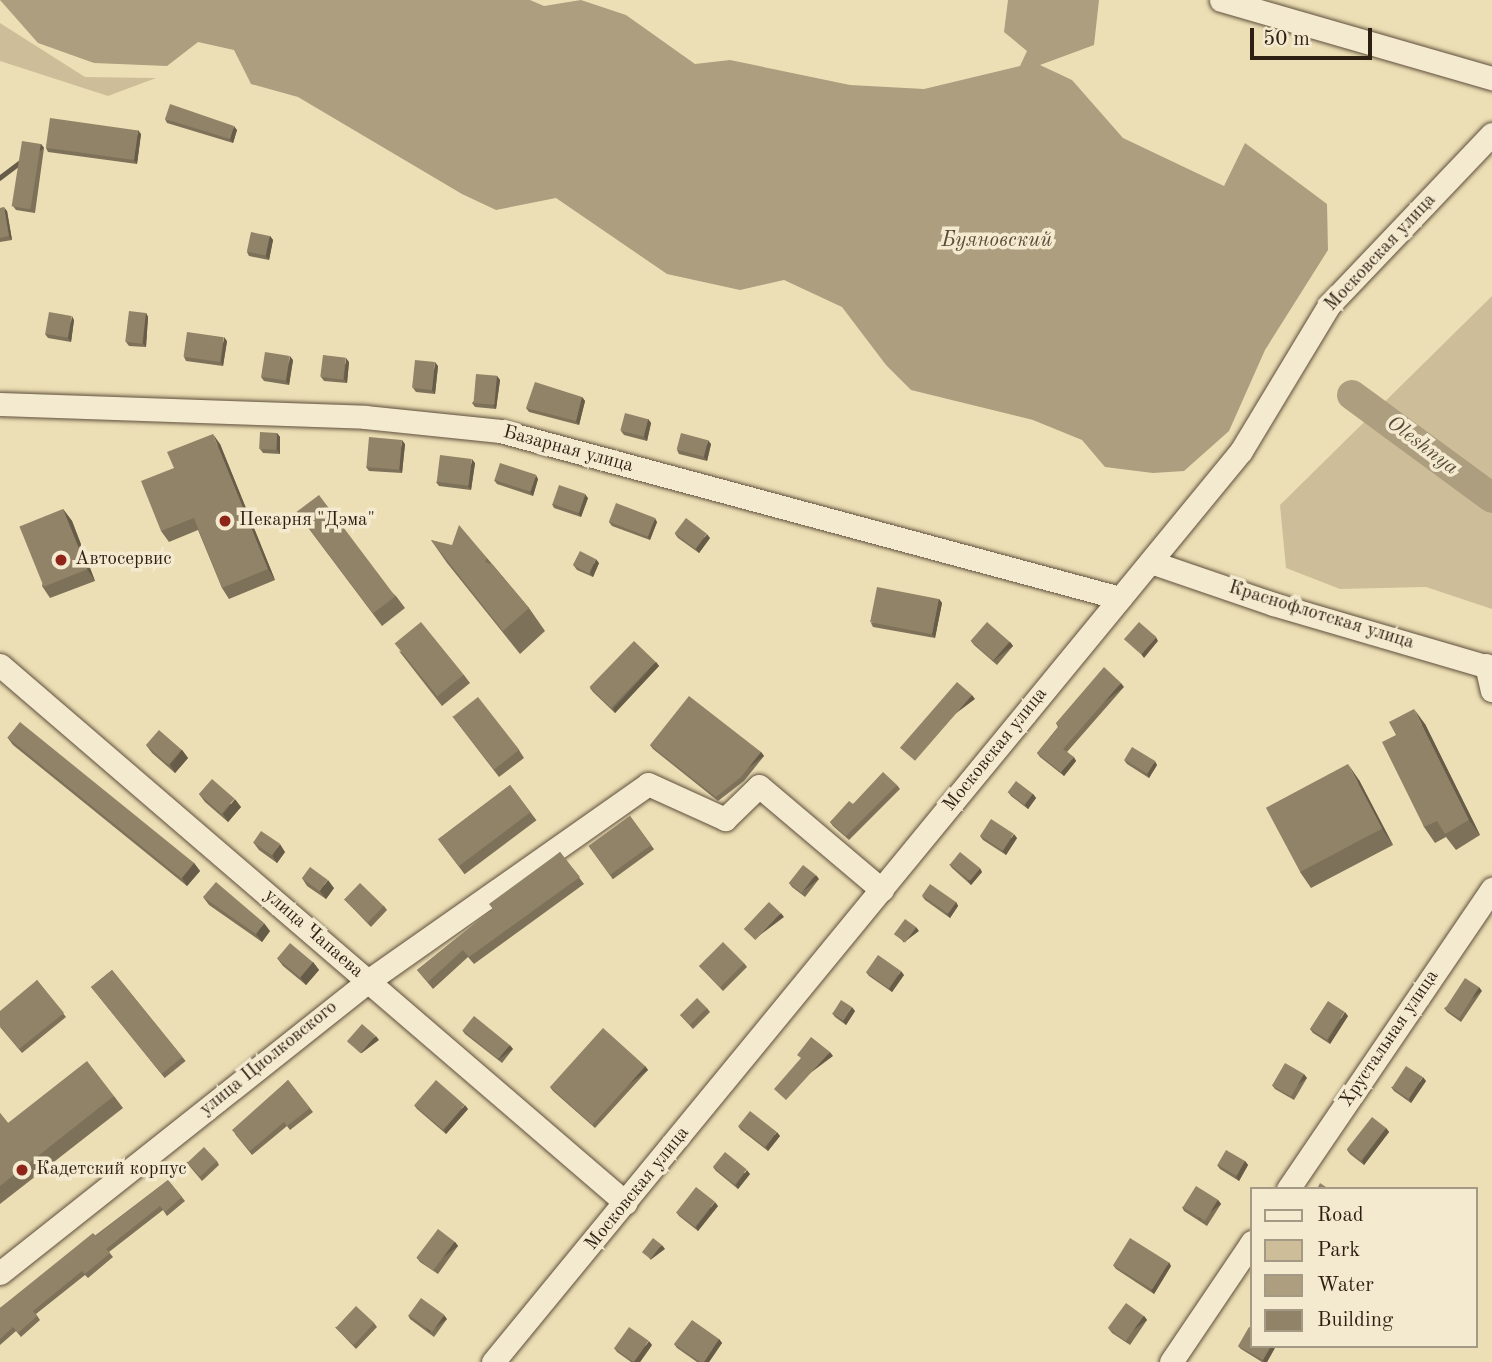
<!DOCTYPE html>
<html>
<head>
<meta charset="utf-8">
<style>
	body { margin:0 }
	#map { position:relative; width:1492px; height:1362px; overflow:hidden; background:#eddfb5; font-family:"Old Standard TT",serif }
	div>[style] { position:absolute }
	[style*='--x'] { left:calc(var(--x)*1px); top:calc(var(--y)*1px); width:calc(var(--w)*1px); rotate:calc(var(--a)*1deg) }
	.green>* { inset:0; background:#cdbe99 }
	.water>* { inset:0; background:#ac9e7e }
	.river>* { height:30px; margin:-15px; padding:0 15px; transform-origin:15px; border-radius:15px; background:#ac9e7e }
	.roads { filter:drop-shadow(0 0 2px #5e4f3c) drop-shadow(0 0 2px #5e4f3c) }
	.minor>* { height:23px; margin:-11.5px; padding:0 11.5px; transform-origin:11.5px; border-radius:11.5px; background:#f3eacf }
	.wall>* { inset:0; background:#7d7159; transform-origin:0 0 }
	.shaded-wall>* { inset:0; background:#665c48; transform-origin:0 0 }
	.building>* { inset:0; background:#918367; transform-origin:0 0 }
	.dots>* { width:19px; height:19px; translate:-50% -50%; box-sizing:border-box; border:4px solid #f3eacf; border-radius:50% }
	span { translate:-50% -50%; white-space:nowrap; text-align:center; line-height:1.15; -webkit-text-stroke:7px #f3eacf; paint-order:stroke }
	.street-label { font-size:19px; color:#2e1f13 }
	.poi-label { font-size:19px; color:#2e1f13 }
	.left { translate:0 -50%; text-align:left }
	.water-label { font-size:21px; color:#5a4b38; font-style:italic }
	.legend { position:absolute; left:1250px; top:1187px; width:228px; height:161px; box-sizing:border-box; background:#f3eacf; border:2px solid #a49984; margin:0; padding:9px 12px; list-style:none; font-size:21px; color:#2e1f13 }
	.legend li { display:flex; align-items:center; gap:14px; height:35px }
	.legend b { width:35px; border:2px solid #a49984 }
	.scale { position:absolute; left:1250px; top:28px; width:122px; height:32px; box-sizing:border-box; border:4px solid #2e1f13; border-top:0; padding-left:9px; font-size:21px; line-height:24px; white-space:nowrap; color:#2e1f13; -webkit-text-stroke:5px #f3eacf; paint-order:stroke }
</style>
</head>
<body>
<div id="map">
	<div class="green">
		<i style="clip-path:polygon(0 23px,85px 77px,156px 78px,108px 96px,0 61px)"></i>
		<i style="clip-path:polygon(1492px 296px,1492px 609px,1426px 587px,1340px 589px,1286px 568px,1280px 505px)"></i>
	</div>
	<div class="water">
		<i style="clip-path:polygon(0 0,530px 0,544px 6px,581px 0,626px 15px,695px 64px,730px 60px,850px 85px,924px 89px,1020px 66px,1027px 51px,1004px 32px,1008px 0,1099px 0,1094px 45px,1040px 65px,1072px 80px,1123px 138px,1224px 186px,1245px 143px,1327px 204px,1328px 250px,1265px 350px,1229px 431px,1184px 471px,1153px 473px,1105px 467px,1082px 440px,1033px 420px,911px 390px,886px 365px,842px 307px,784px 280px,740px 290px,667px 274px,556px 198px,496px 210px,462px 194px,298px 97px,251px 84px,234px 50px,198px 42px,167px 66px,94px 63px,38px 43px)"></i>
	</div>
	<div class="river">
		<i style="--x:1352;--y:395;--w:174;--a:36.3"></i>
	</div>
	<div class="roads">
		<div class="minor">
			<i style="--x:1221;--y:0;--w:282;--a:16.1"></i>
			<i style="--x:0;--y:404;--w:365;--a:2"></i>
			<i style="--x:365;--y:417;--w:136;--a:5.9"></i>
			<i style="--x:500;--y:431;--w:642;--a:15.08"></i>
			<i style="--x:1151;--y:562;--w:129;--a:19"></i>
			<i style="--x:1273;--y:604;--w:228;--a:16.3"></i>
			<i style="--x:0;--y:665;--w:825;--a:40.68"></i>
			<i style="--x:1486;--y:665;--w:26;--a:77"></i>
			<i style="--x:1288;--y:1189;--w:363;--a:-55.8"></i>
			<i style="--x:0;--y:1273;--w:470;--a:-38.4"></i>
			<i style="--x:368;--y:981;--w:342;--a:-35.1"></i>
			<i style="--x:648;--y:784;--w:85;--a:24.4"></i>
			<i style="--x:725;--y:819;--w:47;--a:-44.1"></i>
			<i style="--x:759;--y:786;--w:161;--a:40.2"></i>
			<i style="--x:493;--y:1362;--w:1179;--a:-50.61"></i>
			<i style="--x:1241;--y:451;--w:170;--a:-58.9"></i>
			<i style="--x:1329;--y:305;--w:236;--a:-46.4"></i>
			<i style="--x:1171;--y:1362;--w:145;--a:-56"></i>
		</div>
	</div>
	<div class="wall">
		<i style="clip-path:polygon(165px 119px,237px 130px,233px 143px,167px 123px)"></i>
		<i style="clip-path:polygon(141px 134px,137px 164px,48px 152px,46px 148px)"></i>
		<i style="clip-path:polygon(41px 144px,44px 148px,35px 213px,16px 210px,13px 206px)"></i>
		<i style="clip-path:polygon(0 208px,7px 211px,12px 240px,0 242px)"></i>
		<i style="clip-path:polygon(270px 236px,273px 240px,269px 260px,249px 256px,247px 252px)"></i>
		<i style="clip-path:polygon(146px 313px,148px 317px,146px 347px,129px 346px,126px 342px)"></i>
		<i style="clip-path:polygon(74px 320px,71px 342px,48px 338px,45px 334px)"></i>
		<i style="clip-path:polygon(227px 341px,223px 366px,186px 361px,184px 357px)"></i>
		<i style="clip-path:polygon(293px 360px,289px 385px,264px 381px,261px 377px)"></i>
		<i style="clip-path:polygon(349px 362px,347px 383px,324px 381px,321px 377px)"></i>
		<i style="clip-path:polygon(438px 366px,435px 394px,416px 392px,413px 388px)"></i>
		<i style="clip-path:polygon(497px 376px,500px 380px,496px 409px,475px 407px,472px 403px)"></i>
		<i style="clip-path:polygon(582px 397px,585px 401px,579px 425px,529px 412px,526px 408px)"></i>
		<i style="clip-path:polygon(648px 419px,651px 423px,647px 441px,624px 435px,621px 431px)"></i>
		<i style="clip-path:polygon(277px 433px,280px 437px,280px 454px,263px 453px,260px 449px)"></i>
		<i style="clip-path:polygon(220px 444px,275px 580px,229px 599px,222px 588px,198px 530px,169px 542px,161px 531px,174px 468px)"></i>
		<i style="clip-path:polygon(405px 444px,402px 473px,369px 471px,366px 467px)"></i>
		<i style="clip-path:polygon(711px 444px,707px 461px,679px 454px,677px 450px)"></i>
		<i style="clip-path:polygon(475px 463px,471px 490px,439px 486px,436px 482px)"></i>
		<i style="clip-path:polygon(538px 479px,533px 496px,497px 484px,494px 480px)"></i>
		<i style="clip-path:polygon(588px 498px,581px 517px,554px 508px,552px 504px)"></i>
		<i style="clip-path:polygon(63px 509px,72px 521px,95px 581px,50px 598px,42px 586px)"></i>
		<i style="clip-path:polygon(297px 513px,396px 596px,405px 608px,382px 626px)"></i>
		<i style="clip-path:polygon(609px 522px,657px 522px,650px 540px,612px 526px)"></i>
		<i style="clip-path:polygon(675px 534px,710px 538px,699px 553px,678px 538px)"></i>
		<i style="clip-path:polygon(431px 540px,487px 558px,529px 608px,545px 631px,520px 654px,447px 563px)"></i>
		<i style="clip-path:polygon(599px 563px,593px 577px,577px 570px,574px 566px)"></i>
		<i style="clip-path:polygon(939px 599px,942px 603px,935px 638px,873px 627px,871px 623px)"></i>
		<i style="clip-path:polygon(971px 641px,1010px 642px,1013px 646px,997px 665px,974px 645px)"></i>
		<i style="clip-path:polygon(399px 651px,464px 675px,470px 683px,442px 706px)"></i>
		<i style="clip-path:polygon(656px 662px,659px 666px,615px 713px,593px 692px,590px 688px)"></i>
		<i style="clip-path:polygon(1124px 687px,1067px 752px,1076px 761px,1064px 776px,1040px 757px,1037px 753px,1058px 727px,1056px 723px)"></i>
		<i style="clip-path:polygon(452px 716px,519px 750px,524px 758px,499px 777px)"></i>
		<i style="clip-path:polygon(1425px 724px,1480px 835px,1456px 850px,1446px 837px,1435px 843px,1424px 827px,1396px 735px)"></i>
		<i style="clip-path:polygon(7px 737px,194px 863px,200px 871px,187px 886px,13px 745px)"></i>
		<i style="clip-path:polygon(146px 745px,182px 750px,188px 758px,175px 773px,152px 753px)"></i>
		<i style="clip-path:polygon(650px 745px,761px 752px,764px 756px,744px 781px,718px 801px,653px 749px)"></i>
		<i style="clip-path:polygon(1124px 760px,1157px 765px,1149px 778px,1127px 764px)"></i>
		<i style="clip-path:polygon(1359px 780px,1393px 845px,1311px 888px,1300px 872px)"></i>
		<i style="left:510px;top:785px;width:44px;height:90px;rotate:53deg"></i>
		<i style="clip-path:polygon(897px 785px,900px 789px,849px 840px,833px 826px,830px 822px,853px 804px)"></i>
		<i style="clip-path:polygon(1008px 792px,1033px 794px,1036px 798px,1028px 809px,1011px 796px)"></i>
		<i style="clip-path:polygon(199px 794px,241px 807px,228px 822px,205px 802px)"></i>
		<i style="left:630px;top:816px;width:41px;height:51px;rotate:54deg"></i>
		<i style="clip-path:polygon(980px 836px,1017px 838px,1006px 855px,983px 840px)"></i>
		<i style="clip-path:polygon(253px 842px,285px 852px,277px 863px,259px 850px)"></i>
		<i style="clip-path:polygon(560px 852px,584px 884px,474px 964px,468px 957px,433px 989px,417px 970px,493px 909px)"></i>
		<i style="clip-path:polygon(949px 864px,982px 872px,971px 885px,952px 868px)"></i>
		<i style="clip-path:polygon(302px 878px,334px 888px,326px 899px,307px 886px)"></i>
		<i style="clip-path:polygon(819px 879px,805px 897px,792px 887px,789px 883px)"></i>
		<i style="clip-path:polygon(922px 896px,956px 902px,958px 906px,950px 918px,925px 900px)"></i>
		<i style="clip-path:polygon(203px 897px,270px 931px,262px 942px,209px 905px)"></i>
		<i style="clip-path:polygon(344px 899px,384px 906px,387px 910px,371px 927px)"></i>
		<i style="clip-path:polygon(277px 958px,313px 962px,319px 970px,306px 985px,283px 966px)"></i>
		<i style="clip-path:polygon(744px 963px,747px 967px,723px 991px,699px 966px)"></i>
		<i style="left:112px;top:970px;width:117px;height:27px;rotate:51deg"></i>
		<i style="clip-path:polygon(866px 972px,904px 975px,892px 992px,869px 976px)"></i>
		<i style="clip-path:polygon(37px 980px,66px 1017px,22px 1053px,0 1027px)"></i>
		<i style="clip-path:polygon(1482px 991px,1461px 1022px,1447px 1012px,1444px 1008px)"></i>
		<i style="clip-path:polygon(707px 1008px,710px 1012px,693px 1029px,680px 1015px)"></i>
		<i style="clip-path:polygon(855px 1011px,846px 1025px,835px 1017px,832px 1013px)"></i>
		<i style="clip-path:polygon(1348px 1016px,1330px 1044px,1313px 1033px,1310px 1029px)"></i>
		<i style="clip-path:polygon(462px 1030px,513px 1049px,502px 1063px,465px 1034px)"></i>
		<i style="clip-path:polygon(645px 1066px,648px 1070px,595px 1128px,553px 1091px,550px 1087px)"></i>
		<i style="clip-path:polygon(1307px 1078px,1294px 1100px,1275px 1089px,1272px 1085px)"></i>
		<i style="clip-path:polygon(288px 1080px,313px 1112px,290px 1130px,287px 1126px,252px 1155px,235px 1134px)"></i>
		<i style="clip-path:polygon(1426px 1081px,1411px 1103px,1394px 1091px,1391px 1087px)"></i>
		<i style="clip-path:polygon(114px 1096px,123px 1108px,0 1204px,0 1113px,8px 1123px)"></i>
		<i style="clip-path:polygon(414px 1105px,468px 1109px,446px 1134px,417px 1109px)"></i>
		<i style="clip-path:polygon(738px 1126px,780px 1136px,768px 1151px,741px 1130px)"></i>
		<i style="clip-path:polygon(1386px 1128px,1389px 1132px,1364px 1165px,1350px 1154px,1347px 1150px)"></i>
		<i style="clip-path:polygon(217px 1161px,219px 1165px,202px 1181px,186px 1162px)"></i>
		<i style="clip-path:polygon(1245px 1161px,1248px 1165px,1239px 1181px,1220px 1169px,1217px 1165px)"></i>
		<i style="clip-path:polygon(713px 1167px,750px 1174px,738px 1189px,716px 1171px)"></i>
		<i style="clip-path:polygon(168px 1180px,185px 1201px,167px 1216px,163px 1210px,109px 1252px,113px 1257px,88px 1278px,85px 1275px,36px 1314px,40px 1320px,21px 1337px,16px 1331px,0 1345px,0 1308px)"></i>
		<i style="clip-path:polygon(1218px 1200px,1221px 1204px,1207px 1226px,1184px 1211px,1182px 1207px)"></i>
		<i style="clip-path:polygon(718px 1206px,698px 1231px,679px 1216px,676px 1212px)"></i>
		<i style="clip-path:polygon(455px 1242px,458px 1246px,438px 1274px,420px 1262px,417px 1258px)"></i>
		<i style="clip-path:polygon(1113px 1265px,1171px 1266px,1154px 1294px,1116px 1269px)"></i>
		<i style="clip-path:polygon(408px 1315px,447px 1319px,434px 1337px,410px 1319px)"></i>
		<i style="clip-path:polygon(1144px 1316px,1147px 1320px,1130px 1345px,1112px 1333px,1109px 1329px)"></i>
		<i style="clip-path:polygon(374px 1323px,377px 1327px,356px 1349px,335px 1327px)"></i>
		<i style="clip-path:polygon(719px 1339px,722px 1343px,709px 1362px,697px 1362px,677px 1348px,674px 1344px)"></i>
		<i style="clip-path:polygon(652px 1345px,640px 1362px,631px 1362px,617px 1352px,614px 1348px)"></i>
		<i style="clip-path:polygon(1238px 1346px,1276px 1346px,1267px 1362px,1262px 1362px,1241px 1349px)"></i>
	</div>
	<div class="shaded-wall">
		<i style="clip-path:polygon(234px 126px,237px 130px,233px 143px,230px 139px)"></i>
		<i style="clip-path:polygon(138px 130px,141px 134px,137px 164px,134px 160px)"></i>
		<i style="left:41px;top:144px;width:5px;height:66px;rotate:53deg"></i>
		<i style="clip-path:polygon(4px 207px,7px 211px,12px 240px,9px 236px)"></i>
		<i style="clip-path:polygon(270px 236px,273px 240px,269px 260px,266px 256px)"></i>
		<i style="clip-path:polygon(146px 313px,148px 317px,146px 347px,143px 343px)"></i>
		<i style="clip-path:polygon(72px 316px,74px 320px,71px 342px,68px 338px)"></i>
		<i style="clip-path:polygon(224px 337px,227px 341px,223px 366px,221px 362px)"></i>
		<i style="clip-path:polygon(290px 356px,293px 360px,289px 385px,286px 381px)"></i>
		<i style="clip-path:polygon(346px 358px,349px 362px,347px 383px,344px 379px)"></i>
		<i style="clip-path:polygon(435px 362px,438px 366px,435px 394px,432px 390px)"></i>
		<i style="clip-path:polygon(497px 376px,500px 380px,496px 409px,493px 405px)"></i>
		<i style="clip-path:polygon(582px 397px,585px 401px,579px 425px,576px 421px)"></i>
		<i style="clip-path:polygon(648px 419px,651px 423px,647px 441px,644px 437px)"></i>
		<i style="clip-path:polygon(277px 433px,280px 437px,280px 454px,277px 450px)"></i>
		<i style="clip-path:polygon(213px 434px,220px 444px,275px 580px,268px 569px)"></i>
		<i style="clip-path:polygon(402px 440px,405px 444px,402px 473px,399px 469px)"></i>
		<i style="clip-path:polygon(708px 440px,711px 444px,707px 461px,704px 457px)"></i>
		<i style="clip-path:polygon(472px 459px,475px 463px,471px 490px,468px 486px)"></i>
		<i style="clip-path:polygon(536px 475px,538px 479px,533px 496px,530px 492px)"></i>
		<i style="clip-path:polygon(585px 494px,588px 498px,581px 517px,578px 513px)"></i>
		<i style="clip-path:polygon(63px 509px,72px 521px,95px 581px,87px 569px)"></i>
		<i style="clip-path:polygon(655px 518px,657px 522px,650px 540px,647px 536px)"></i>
		<i style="clip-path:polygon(707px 534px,710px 538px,699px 553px,696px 549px)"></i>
		<i style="clip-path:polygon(596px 559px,599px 563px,593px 577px,590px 573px)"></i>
		<i style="clip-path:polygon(939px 599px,942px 603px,935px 638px,932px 634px)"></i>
		<i style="clip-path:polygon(1156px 637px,1158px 641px,1144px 658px,1141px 654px)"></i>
		<i style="left:1010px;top:642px;width:5px;height:25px;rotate:53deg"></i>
		<i style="clip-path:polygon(656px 662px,659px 666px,615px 713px,613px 709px)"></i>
		<i style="left:1121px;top:683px;width:5px;height:88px;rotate:53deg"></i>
		<i style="left:972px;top:695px;width:5px;height:87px;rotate:53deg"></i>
		<i style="clip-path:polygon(1414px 709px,1425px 724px,1480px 835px,1469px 820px)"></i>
		<i style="clip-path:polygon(182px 750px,188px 758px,175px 773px,170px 765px)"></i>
		<i style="left:761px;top:752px;width:5px;height:32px;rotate:53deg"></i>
		<i style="clip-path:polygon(1074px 757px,1076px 761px,1064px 776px,1061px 772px)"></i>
		<i style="clip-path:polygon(1155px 761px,1157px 765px,1149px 778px,1147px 774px)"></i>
		<i style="clip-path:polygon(1348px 764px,1359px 780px,1393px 845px,1382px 829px)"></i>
		<i style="clip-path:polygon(1033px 794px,1036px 798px,1028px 809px,1025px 805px)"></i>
		<i style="clip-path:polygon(235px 799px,241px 807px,228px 822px,223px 814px)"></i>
		<i style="clip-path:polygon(1014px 834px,1017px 838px,1006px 855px,1003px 851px)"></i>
		<i style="clip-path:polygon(280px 844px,285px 852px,277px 863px,272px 855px)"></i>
		<i style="clip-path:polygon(194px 863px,200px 871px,187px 886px,182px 878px)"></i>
		<i style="clip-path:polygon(980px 868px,982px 872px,971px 885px,968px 881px)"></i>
		<i style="left:816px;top:875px;width:5px;height:23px;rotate:53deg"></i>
		<i style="clip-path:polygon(328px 880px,334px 888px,326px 899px,320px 891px)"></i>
		<i style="clip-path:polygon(956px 902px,958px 906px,950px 918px,947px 914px)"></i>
		<i style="left:781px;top:913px;width:5px;height:37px;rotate:53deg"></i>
		<i style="clip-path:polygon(264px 923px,270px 931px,262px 942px,256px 934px)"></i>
		<i style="left:916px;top:927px;width:5px;height:19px;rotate:53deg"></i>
		<i style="clip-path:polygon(313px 962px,319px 970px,306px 985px,300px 977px)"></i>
		<i style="clip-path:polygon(901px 971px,904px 975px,892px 992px,889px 989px)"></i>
		<i style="left:1479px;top:987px;width:5px;height:37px;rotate:53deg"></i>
		<i style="clip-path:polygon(852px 1007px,855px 1011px,846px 1025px,843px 1021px)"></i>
		<i style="clip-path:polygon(1345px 1012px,1348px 1016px,1330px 1044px,1328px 1040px)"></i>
		<i style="left:376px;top:1036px;width:5px;height:22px;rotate:53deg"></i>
		<i style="left:510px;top:1045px;width:5px;height:18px;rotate:53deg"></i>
		<i style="left:830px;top:1052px;width:5px;height:65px;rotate:53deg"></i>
		<i style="left:645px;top:1066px;width:5px;height:79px;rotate:53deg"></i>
		<i style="left:1304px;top:1074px;width:5px;height:26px;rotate:53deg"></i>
		<i style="clip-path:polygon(1423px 1077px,1426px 1081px,1411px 1103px,1409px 1099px)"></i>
		<i style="clip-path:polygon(465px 1105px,468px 1109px,446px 1134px,444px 1130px)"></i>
		<i style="clip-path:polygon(1386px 1128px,1389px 1132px,1364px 1165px,1362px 1161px)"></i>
		<i style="clip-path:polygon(777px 1132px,780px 1136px,768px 1151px,766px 1147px)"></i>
		<i style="clip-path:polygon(1245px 1161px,1248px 1165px,1239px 1181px,1236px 1177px)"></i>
		<i style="clip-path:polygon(747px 1170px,750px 1174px,738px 1189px,736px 1185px)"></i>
		<i style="left:1218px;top:1200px;width:5px;height:26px;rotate:53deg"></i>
		<i style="clip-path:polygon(715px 1202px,718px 1206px,698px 1231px,696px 1227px)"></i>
		<i style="left:455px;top:1242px;width:5px;height:34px;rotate:53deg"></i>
		<i style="left:662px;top:1245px;width:5px;height:18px;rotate:53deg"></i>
		<i style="clip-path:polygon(1169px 1262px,1171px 1266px,1154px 1294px,1151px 1290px)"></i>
		<i style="left:444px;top:1315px;width:5px;height:22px;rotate:53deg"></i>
		<i style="left:1144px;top:1316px;width:5px;height:30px;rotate:53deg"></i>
		<i style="clip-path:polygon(719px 1339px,722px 1343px,709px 1362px,704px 1362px)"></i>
		<i style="clip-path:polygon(649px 1341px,652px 1345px,640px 1362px,634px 1362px)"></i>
		<i style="clip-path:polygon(1271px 1346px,1276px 1346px,1267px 1362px,1264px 1362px,1263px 1360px)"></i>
	</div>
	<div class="building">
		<i style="clip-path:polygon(170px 104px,234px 126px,230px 139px,165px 119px)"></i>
		<i style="left:50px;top:118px;width:89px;height:30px;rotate:8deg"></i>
		<i style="left:22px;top:141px;width:19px;height:66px;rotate:9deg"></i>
		<i style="clip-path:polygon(4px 207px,9px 236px,0 238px,0 208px)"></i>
		<i style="left:251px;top:232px;width:19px;height:20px;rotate:12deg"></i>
		<i style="left:129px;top:311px;width:17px;height:31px;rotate:7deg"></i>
		<i style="left:49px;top:312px;width:23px;height:22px;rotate:10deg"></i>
		<i style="left:187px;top:332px;width:37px;height:25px;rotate:8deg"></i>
		<i style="left:265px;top:352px;width:25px;height:25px;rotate:9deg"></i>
		<i style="left:323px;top:355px;width:23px;height:22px;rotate:7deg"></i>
		<i style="left:415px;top:360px;width:20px;height:28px;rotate:6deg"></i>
		<i style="left:476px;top:374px;width:21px;height:29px;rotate:5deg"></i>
		<i style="clip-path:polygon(535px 382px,582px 397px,576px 421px,526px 408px)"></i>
		<i style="left:625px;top:413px;width:24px;height:18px;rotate:15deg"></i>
		<i style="left:260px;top:432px;width:17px;height:17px;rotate:3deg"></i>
		<i style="left:681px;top:433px;width:28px;height:17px;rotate:15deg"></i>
		<i style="clip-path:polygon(213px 434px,268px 569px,222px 588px,194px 518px,161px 531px,141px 481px,174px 468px,167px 452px)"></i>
		<i style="left:369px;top:437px;width:33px;height:30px;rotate:5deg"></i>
		<i style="left:440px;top:455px;width:32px;height:27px;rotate:7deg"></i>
		<i style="left:500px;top:463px;width:38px;height:18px;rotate:18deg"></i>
		<i style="left:559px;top:485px;width:28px;height:20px;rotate:19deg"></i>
		<i style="left:319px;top:495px;width:127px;height:28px;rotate:53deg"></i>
		<i style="left:616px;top:503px;width:42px;height:20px;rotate:21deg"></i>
		<i style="left:63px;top:509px;width:65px;height:47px;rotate:68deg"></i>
		<i style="left:686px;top:518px;width:26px;height:19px;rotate:37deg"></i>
		<i style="clip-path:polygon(459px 525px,487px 558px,485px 562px,493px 565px,529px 608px,503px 631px,431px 540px,452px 545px)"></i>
		<i style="left:580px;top:551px;width:18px;height:16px;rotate:27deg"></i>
		<i style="left:877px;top:587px;width:63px;height:36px;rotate:11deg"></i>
		<i style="left:421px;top:622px;width:68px;height:34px;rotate:51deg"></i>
		<i style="left:987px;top:622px;width:30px;height:25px;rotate:41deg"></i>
		<i style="left:1139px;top:622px;width:23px;height:23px;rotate:41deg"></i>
		<i style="left:634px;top:641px;width:30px;height:64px;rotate:44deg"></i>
		<i style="clip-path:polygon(1104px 667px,1121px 683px,1063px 749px,1074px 757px,1061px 772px,1037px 753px,1059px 726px,1056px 723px)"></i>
		<i style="left:957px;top:682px;width:20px;height:87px;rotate:41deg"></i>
		<i style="clip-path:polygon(689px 696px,761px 752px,741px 777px,716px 797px,650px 745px)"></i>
		<i style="left:478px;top:697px;width:67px;height:32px;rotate:52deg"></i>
		<i style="clip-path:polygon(1414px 709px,1469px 820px,1445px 834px,1437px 821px,1424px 827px,1382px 742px,1396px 735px,1389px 722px)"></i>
		<i style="left:20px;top:722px;width:224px;height:20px;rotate:39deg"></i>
		<i style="left:159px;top:730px;width:30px;height:20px;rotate:41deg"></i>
		<i style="left:1132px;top:747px;width:27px;height:15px;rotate:31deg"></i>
		<i style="left:1348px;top:764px;width:73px;height:93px;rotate:62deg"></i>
		<i style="clip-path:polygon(883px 772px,897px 785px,846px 836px,830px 822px,849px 801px,853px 804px)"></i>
		<i style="left:212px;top:779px;width:30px;height:20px;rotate:41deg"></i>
		<i style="left:1016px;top:781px;width:21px;height:14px;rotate:37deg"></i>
		<i style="left:510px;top:785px;width:34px;height:90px;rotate:53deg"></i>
		<i style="left:630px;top:816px;width:36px;height:51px;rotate:54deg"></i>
		<i style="left:991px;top:819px;width:27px;height:20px;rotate:33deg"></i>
		<i style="left:261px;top:831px;width:23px;height:14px;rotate:34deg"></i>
		<i style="clip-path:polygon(560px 852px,580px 877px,469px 957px,463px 950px,428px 982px,417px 970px,493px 909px,489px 904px)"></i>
		<i style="left:960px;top:852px;width:26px;height:16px;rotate:39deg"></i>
		<i style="left:803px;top:865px;width:16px;height:23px;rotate:38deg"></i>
		<i style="left:310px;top:867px;width:22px;height:14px;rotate:36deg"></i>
		<i style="clip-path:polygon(216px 882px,264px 923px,256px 934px,203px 897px)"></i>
		<i style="left:360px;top:883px;width:33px;height:23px;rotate:44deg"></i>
		<i style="left:930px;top:884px;width:32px;height:14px;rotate:35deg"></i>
		<i style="left:769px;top:902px;width:16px;height:37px;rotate:43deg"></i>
		<i style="left:905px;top:919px;width:14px;height:19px;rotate:36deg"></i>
		<i style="left:723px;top:942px;width:30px;height:34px;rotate:45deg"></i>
		<i style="left:290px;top:943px;width:30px;height:20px;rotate:40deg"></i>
		<i style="left:878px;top:955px;width:28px;height:21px;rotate:35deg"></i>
		<i style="left:112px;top:970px;width:112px;height:27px;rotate:51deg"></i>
		<i style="left:1465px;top:978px;width:17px;height:37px;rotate:33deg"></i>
		<i style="clip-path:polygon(37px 980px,64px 1013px,19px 1049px,0 1026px,0 1011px)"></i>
		<i style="left:697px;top:998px;width:14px;height:24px;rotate:45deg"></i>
		<i style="left:841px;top:1000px;width:13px;height:16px;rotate:32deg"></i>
		<i style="left:1328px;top:1001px;width:20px;height:33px;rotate:33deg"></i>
		<i style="left:474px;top:1016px;width:46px;height:18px;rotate:39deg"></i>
		<i style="left:362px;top:1024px;width:18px;height:23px;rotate:41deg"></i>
		<i style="left:603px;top:1028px;width:57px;height:79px;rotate:42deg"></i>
		<i style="clip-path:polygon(811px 1037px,830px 1052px,786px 1100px,774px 1089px,801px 1058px,797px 1055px)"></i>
		<i style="clip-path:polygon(87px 1061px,114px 1096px,0 1186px,0 1113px,8px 1123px)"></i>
		<i style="left:1285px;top:1063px;width:22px;height:26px;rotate:30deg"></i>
		<i style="left:1406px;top:1066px;width:20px;height:26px;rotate:33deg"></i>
		<i style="clip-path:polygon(288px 1080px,310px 1108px,287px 1126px,284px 1122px,250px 1151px,232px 1130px)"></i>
		<i style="left:436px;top:1080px;width:38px;height:33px;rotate:41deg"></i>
		<i style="left:750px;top:1111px;width:34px;height:19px;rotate:38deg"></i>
		<i style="left:1372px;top:1117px;width:18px;height:41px;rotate:38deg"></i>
		<i style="left:204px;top:1147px;width:19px;height:23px;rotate:47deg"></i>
		<i style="left:1226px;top:1150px;width:22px;height:17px;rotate:30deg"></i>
		<i style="left:725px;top:1152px;width:28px;height:19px;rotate:39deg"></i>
		<i style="clip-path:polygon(168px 1180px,182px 1197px,165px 1212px,160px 1206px,106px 1249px,110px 1253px,85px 1274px,82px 1271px,33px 1311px,37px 1316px,18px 1333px,13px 1327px,0 1339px,0 1308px,93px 1233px,96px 1236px)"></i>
		<i style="clip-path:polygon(1320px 1183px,1329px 1189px,1317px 1189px)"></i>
		<i style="left:1196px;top:1186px;width:26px;height:25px;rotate:32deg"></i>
		<i style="left:696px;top:1187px;width:24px;height:32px;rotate:38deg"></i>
		<i style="left:438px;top:1229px;width:21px;height:36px;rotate:37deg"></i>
		<i style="left:653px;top:1238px;width:11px;height:18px;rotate:38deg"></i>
		<i style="left:1130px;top:1238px;width:46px;height:32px;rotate:32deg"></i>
		<i style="left:421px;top:1298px;width:29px;height:21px;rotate:36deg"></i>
		<i style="left:1126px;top:1303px;width:22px;height:31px;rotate:36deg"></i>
		<i style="left:356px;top:1306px;width:25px;height:30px;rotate:43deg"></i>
		<i style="clip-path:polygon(692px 1320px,719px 1339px,704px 1362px,700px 1362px,674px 1344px)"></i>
		<i style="left:629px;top:1327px;width:24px;height:26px;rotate:35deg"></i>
		<i style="clip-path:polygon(1249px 1327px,1252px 1328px,1252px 1346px,1271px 1346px,1263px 1360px,1238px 1346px)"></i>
	</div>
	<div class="dots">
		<i style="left:225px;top:521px;background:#8f2418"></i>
		<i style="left:61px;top:560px;background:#8f2418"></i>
		<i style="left:22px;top:1170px;background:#8f2418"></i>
	</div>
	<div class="street-label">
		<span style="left:1381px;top:253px;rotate:-47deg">Московская улица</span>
		<span style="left:568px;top:450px;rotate:15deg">Базарная улица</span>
		<span style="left:1321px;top:616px;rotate:17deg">Краснофлотская улица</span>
		<span style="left:996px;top:750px;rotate:-51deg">Московская улица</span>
		<span style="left:313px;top:934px;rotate:41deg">улица Чапаева</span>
		<span style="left:1390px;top:1039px;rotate:-56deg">Хрустальная улица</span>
		<span style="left:269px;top:1059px;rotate:-39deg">улица Циолковского</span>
		<span style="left:638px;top:1189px;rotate:-51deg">Московская улица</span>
	</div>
	<div class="poi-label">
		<span class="left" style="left:239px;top:521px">Пекарня "Дэма"</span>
		<span class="left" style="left:75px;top:560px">Автосервис</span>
		<span class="left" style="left:36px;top:1170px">Кадетский корпус</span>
	</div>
	<div class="water-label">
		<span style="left:997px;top:241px">Буяновский</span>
		<span style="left:1422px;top:446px;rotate:37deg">Oleshnya</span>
	</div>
	<ul class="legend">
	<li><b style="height:9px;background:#f3eacf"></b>Road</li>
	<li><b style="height:19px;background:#cdbe99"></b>Park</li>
	<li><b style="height:19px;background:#ac9e7e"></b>Water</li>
	<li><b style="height:19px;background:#918367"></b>Building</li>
	</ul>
	<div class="scale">50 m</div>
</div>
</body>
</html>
